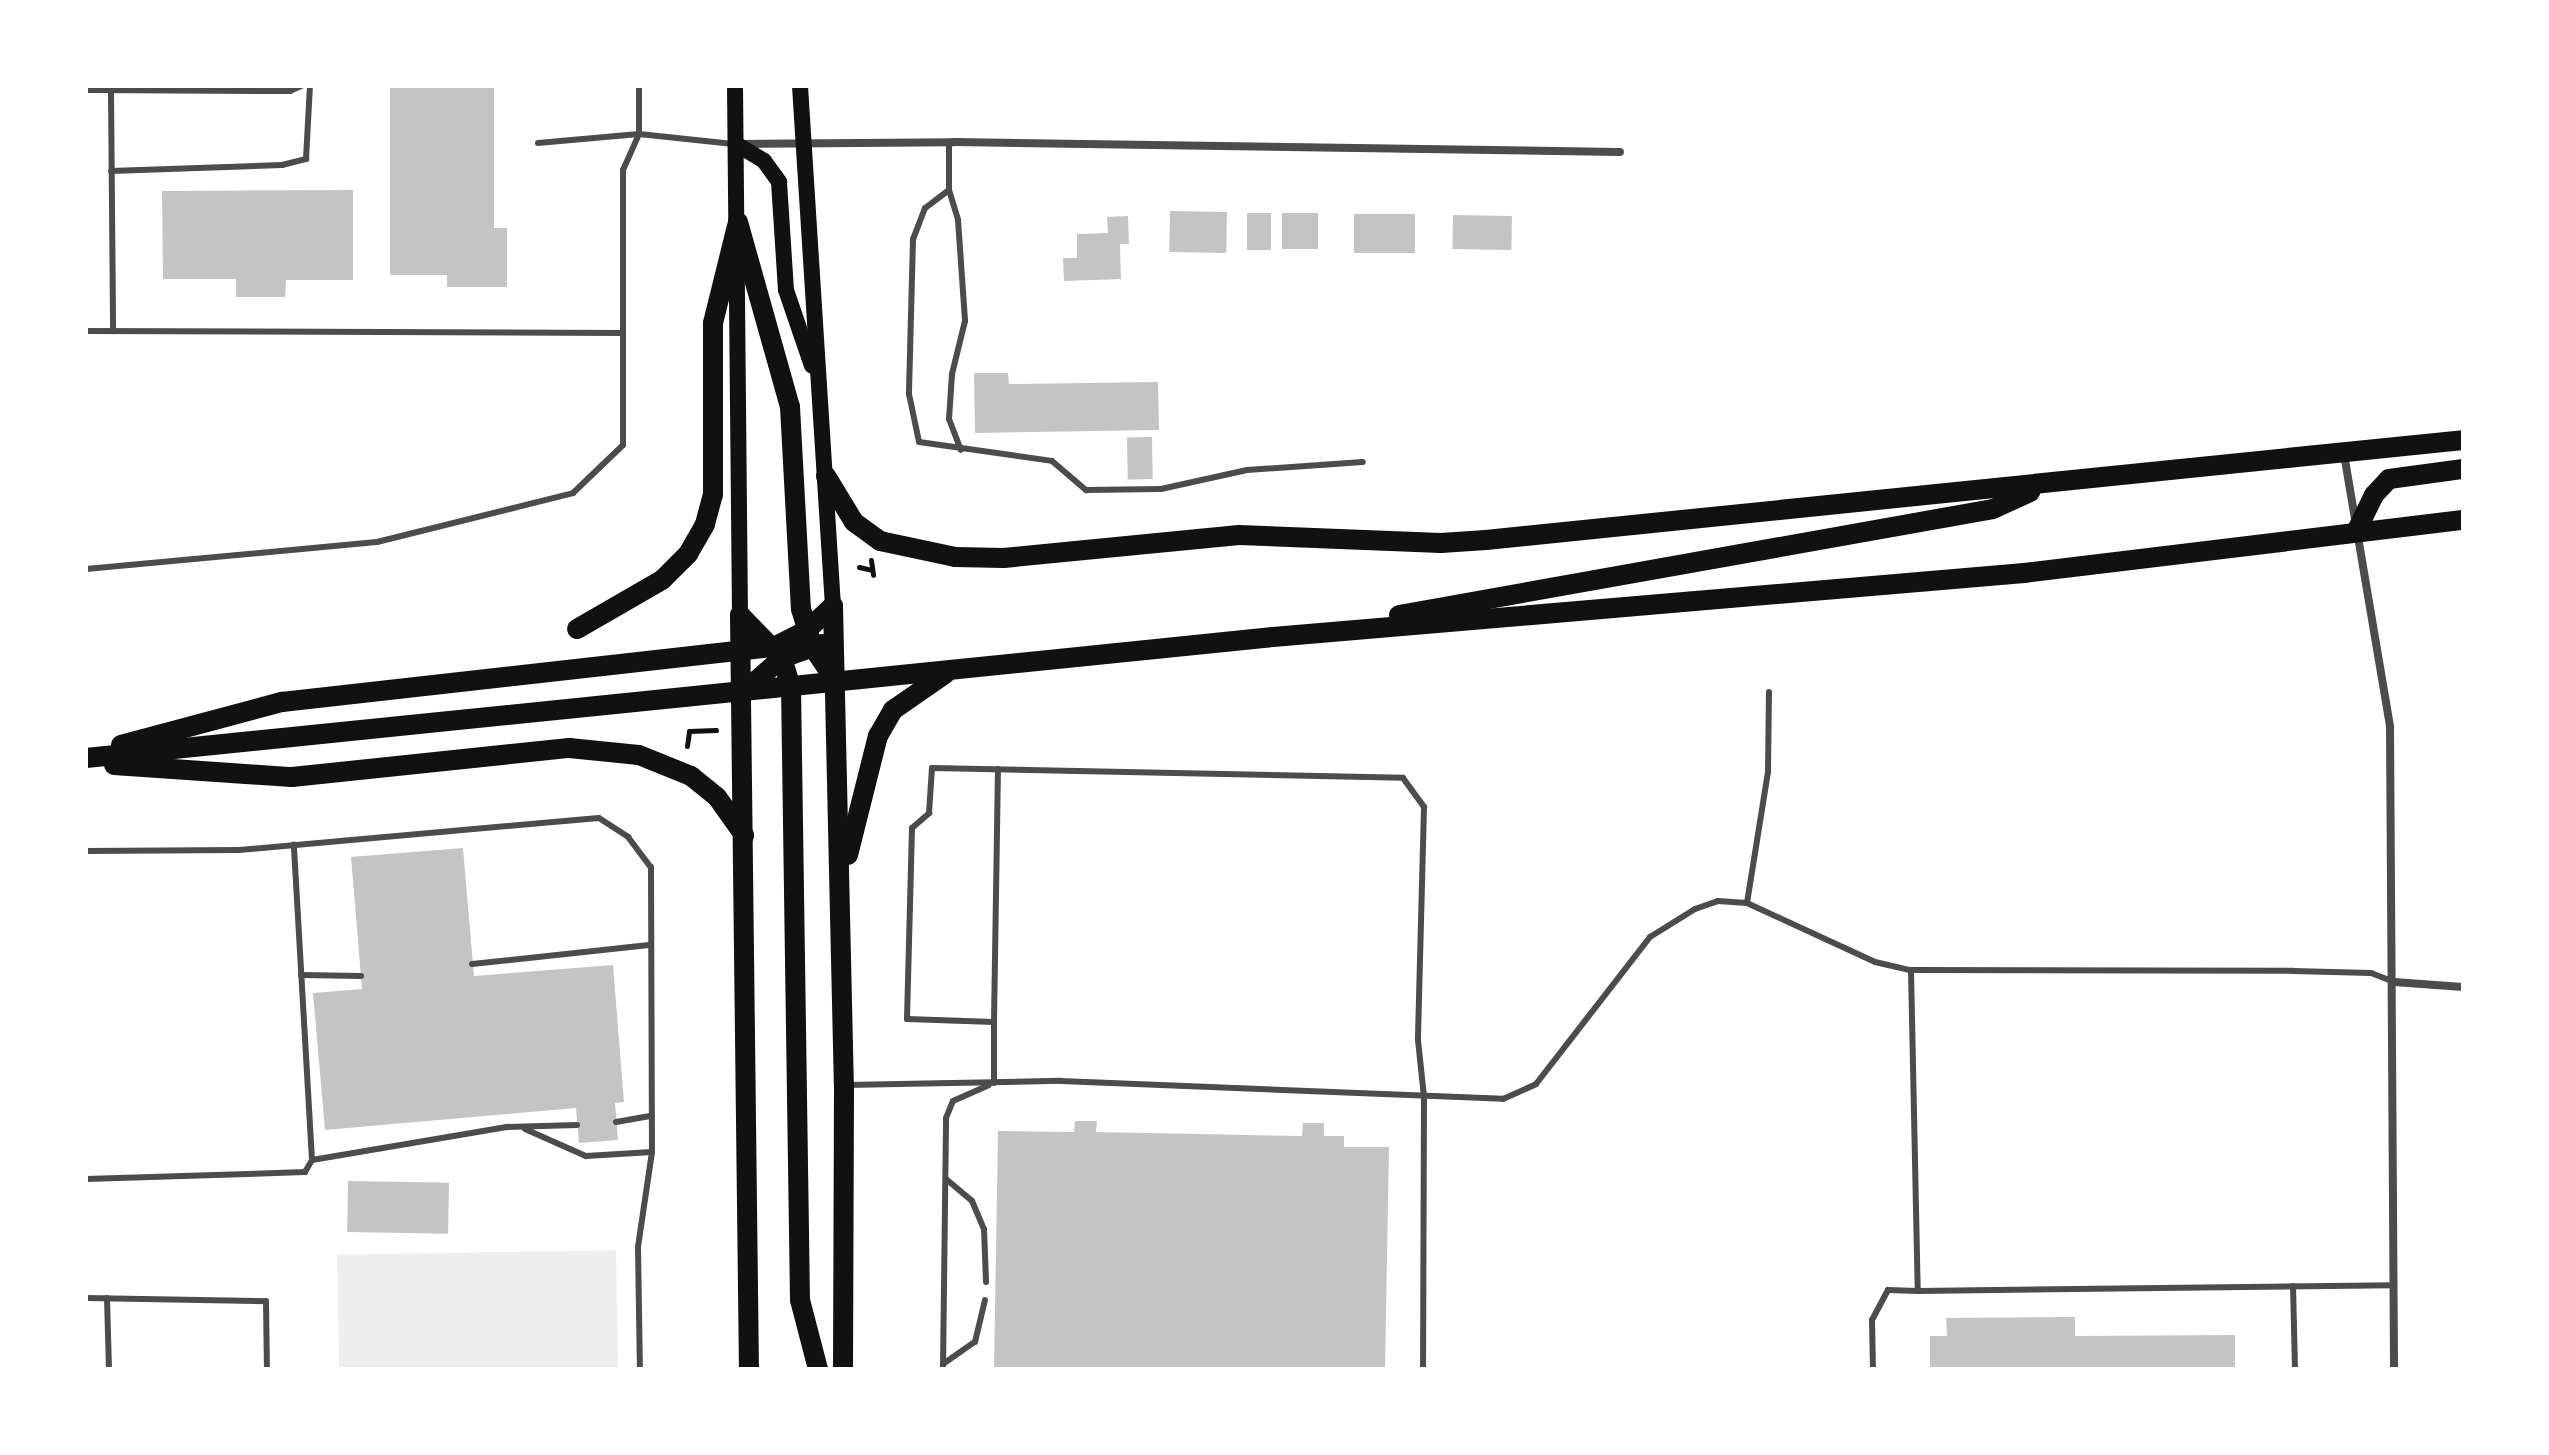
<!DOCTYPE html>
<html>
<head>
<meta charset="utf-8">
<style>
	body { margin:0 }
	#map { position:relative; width:2549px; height:1455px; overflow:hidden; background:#fff; font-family:"PT Serif",serif }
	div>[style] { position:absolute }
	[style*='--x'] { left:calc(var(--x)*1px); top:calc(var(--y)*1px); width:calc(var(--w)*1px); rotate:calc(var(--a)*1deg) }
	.green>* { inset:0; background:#eee; transform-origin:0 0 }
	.building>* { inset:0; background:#c4c4c4; transform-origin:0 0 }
	.path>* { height:5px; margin:-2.5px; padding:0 2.5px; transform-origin:2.5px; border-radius:2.5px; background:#111 }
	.service>* { height:6px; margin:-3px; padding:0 3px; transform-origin:3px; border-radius:3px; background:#4c4c4c }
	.minor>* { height:8px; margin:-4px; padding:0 4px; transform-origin:4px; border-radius:4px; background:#4c4c4c }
	.secondary>* { height:16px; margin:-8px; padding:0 8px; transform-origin:8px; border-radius:8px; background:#111 }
	.primary>* { height:20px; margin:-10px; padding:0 10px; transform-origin:10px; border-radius:10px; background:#111 }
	span { translate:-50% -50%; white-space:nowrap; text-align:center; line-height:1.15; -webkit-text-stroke:6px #fff; paint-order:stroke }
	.frame { position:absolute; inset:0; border:88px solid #fff; pointer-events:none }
</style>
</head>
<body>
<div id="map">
	<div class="green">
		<i style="left:616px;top:1250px;width:119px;height:279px;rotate:89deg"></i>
	</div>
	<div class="building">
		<i style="clip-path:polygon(390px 86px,494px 86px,494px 228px,507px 228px,507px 287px,447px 287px,447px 275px,390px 275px)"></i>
		<i style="clip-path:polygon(353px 190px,353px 280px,286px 280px,285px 297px,236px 297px,236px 279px,163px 279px,162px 191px)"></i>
		<i style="left:1170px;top:211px;width:57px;height:41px;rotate:1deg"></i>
		<i style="left:1247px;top:213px;width:24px;height:37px"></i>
		<i style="left:1282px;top:213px;width:36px;height:36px"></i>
		<i style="left:1354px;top:214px;width:61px;height:39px"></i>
		<i style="left:1453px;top:215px;width:59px;height:34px;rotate:1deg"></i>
		<i style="clip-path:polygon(1128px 216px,1129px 244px,1120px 244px,1121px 279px,1064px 281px,1063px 258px,1077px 258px,1077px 234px,1108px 233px,1107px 217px)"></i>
		<i style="clip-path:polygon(974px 373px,1008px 373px,1009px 384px,1158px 382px,1159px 430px,975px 433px)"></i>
		<i style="left:1152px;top:437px;width:42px;height:25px;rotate:89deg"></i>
		<i style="clip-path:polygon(463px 848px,474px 976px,613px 965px,624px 1102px,615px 1103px,618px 1140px,579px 1143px,576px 1108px,325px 1130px,313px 993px,362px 989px,351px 857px)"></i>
		<i style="clip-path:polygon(1075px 1121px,1097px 1121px,1096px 1132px,1302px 1136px,1303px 1123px,1324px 1123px,1324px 1136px,1344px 1136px,1344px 1147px,1389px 1147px,1385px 1369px,994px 1369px,998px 1131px,1074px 1132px)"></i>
		<i style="left:348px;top:1181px;width:101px;height:51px;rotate:1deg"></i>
		<i style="clip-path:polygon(2075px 1317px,2075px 1336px,2235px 1335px,2235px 1369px,1930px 1369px,1930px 1336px,1947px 1336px,1946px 1318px)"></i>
	</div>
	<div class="path">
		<i style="--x:871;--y:560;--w:15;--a:82"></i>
		<i style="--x:859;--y:567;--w:13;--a:13"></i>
		<i style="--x:687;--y:746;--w:15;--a:-82"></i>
		<i style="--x:689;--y:731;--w:27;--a:-2"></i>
	</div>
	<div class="service">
		<i style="--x:86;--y:90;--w:204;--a:0.3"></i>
		<i style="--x:290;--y:91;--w:12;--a:-24"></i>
		<i style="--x:111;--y:91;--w:240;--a:89.5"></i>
		<i style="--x:949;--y:142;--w:48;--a:90"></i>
		<i style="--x:949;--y:190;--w:31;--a:73"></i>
		<i style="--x:958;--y:220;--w:101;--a:86"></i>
		<i style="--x:965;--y:321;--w:55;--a:103.8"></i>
		<i style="--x:952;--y:374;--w:45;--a:93.8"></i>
		<i style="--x:949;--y:419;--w:33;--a:69"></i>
		<i style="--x:538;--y:143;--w:101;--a:-5.1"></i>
		<i style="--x:639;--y:134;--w:95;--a:6.1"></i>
		<i style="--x:111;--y:171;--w:171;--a:-2"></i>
		<i style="--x:282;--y:165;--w:25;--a:-14"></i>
		<i style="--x:306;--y:159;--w:73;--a:-86.9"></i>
		<i style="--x:949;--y:190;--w:30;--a:143"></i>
		<i style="--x:925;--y:208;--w:33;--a:111"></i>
		<i style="--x:913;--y:239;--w:155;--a:91.5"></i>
		<i style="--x:909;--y:394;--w:49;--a:78.2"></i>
		<i style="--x:919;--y:442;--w:134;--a:8.1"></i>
		<i style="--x:1052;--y:461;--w:45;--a:40.5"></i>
		<i style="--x:1086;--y:490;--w:75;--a:-0.8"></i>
		<i style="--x:1161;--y:489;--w:88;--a:-12.5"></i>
		<i style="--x:1247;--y:470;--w:116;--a:-3.9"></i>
		<i style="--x:86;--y:331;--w:537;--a:0.21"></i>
		<i style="--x:86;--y:569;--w:292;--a:-5.3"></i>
		<i style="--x:377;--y:542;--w:202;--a:-14"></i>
		<i style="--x:573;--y:493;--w:69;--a:-43.8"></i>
		<i style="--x:623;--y:445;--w:275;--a:-90"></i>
		<i style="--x:623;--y:170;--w:39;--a:-66"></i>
		<i style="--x:639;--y:134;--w:48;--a:-90"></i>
		<i style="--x:86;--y:851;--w:153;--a:-0.4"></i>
		<i style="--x:239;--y:850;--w:361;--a:-5.1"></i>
		<i style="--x:599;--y:818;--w:35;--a:33"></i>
		<i style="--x:628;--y:837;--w:38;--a:53"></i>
		<i style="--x:651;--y:867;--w:285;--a:89.8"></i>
		<i style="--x:652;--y:1152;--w:96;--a:98.4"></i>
		<i style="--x:638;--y:1247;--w:122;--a:89.1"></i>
		<i style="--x:1747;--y:903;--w:133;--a:-80.9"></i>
		<i style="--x:1768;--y:772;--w:80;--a:-89.3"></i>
		<i style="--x:472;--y:964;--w:178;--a:-6.1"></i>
		<i style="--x:1911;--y:970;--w:321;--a:88.8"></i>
		<i style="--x:1918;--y:1291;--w:476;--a:-0.7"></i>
		<i style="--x:301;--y:975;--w:60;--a:1"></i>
		<i style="--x:994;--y:1022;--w:253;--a:-89.1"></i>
		<i style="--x:994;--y:1083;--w:61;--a:-90"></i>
		<i style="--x:994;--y:1022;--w:87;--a:-178"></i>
		<i style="--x:907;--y:1019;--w:191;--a:-88.5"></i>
		<i style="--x:912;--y:828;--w:23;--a:-41"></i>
		<i style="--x:929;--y:813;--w:45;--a:-86.2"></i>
		<i style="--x:932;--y:768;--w:471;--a:1.2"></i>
		<i style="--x:1403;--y:778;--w:36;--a:54"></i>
		<i style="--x:1424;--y:807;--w:233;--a:91.5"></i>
		<i style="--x:1418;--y:1040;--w:57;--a:84"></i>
		<i style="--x:1424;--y:1097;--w:272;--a:90.2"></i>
		<i style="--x:846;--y:1085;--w:215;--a:-1.1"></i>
		<i style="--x:1061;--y:1081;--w:442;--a:2.3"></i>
		<i style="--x:1503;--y:1099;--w:36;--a:-24"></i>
		<i style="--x:1536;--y:1084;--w:186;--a:-52.2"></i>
		<i style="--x:1650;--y:937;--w:53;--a:-31.9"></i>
		<i style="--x:1695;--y:909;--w:24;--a:-19"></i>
		<i style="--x:1718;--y:901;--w:29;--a:4"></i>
		<i style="--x:1747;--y:903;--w:141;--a:24.7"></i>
		<i style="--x:1875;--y:962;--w:37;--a:13"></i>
		<i style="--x:1911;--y:970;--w:382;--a:0.1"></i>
		<i style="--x:2293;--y:971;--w:78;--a:1.5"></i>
		<i style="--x:2371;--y:973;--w:25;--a:21"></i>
		<i style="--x:616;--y:1122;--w:36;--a:-10"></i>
		<i style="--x:525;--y:1129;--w:67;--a:23.9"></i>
		<i style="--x:586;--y:1156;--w:66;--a:-3.5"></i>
		<i style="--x:312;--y:1160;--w:199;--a:-9.6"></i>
		<i style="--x:508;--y:1127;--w:69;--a:-1.7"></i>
		<i style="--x:86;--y:1179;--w:219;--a:-1.8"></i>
		<i style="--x:305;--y:1172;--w:14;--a:-60"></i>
		<i style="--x:312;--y:1160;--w:316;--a:-93.3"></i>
		<i style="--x:946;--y:1179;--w:34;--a:40"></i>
		<i style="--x:972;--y:1201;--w:30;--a:67"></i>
		<i style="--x:984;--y:1229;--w:53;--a:87.8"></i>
		<i style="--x:2293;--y:1286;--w:83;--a:88.6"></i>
		<i style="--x:86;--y:1298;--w:180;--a:1"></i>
		<i style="--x:266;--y:1301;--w:68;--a:89.2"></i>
		<i style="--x:107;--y:1298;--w:71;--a:88.4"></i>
		<i style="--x:943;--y:1364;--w:39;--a:-35"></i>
		<i style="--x:975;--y:1342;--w:43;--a:-76.6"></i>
		<i style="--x:943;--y:1369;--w:251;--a:-89.3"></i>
		<i style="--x:946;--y:1118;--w:18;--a:-68"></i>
		<i style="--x:953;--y:1101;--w:39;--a:-24"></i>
		<i style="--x:1873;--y:1369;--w:49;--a:-91.2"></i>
		<i style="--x:1872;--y:1320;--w:34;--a:-62"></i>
		<i style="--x:1888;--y:1290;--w:30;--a:2"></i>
	</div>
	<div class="minor">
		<i style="--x:741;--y:144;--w:213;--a:-0.5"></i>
		<i style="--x:954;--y:142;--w:666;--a:0.86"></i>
		<i style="--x:2344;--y:454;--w:277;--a:80.4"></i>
		<i style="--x:2390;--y:727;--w:642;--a:89.64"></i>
		<i style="--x:2394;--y:982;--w:69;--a:4.1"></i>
	</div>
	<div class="secondary">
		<i style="--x:735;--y:86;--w:529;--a:89.46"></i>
		<i style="--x:800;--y:86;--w:521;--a:86.37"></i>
		<i style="--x:736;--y:144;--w:33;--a:31"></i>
		<i style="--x:764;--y:161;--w:26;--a:54"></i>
		<i style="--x:779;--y:182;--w:108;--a:86.3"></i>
		<i style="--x:786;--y:290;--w:80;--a:71.1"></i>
	</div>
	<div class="primary">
		<i style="--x:738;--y:222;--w:192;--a:74.3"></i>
		<i style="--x:790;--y:407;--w:202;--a:86.9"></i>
		<i style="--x:801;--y:609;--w:39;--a:73"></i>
		<i style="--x:812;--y:646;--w:45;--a:56"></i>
		<i style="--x:826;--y:476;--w:54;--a:58.7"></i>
		<i style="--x:854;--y:522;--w:32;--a:36"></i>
		<i style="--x:880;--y:541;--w:77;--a:12"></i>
		<i style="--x:955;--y:557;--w:49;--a:1.2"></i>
		<i style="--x:1004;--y:558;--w:236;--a:-5.6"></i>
		<i style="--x:1239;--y:535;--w:202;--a:2.3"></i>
		<i style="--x:1441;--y:543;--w:45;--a:-3.8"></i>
		<i style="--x:1486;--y:540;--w:982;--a:-5.84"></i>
		<i style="--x:2356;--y:532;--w:41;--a:-64.1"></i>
		<i style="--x:2374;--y:495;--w:22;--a:-47"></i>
		<i style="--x:2389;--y:479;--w:75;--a:-7.7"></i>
		<i style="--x:833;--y:606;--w:479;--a:88.7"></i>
		<i style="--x:844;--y:1085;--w:284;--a:90.2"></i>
		<i style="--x:740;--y:615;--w:60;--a:45.7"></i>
		<i style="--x:782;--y:658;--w:30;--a:73"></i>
		<i style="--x:791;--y:687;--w:613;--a:89.16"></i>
		<i style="--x:800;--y:1300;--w:71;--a:75.4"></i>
		<i style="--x:740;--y:615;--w:754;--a:89.32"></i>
		<i style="--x:1399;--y:615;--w:603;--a:-10.12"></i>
		<i style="--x:1993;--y:509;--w:41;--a:-24.7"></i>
		<i style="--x:577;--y:629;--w:98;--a:-30"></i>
		<i style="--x:662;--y:580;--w:37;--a:-45"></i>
		<i style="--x:688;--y:554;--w:34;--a:-60"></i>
		<i style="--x:705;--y:524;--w:30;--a:-75"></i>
		<i style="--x:713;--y:495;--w:172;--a:-90"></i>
		<i style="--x:713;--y:323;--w:100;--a:-76.1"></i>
		<i style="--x:742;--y:693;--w:53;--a:-41.2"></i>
		<i style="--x:782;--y:658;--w:42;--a:-19.3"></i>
		<i style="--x:121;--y:745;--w:167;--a:-15"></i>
		<i style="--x:282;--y:702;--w:495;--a:-6.4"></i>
		<i style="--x:774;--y:647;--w:36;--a:-27"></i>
		<i style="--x:806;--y:631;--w:37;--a:-43"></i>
		<i style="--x:86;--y:758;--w:1193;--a:-5.82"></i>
		<i style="--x:1273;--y:637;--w:754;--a:-4.87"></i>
		<i style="--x:2024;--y:573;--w:442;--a:-6.9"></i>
		<i style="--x:114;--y:765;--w:178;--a:3.9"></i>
		<i style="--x:292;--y:777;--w:279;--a:-6"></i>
		<i style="--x:569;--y:748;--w:70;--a:5.7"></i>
		<i style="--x:639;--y:755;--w:56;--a:22"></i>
		<i style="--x:691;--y:776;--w:33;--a:39"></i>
		<i style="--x:717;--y:797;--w:47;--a:54.6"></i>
		<i style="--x:848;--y:855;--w:123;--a:-75.9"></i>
		<i style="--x:878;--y:736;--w:30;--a:-60"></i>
		<i style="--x:893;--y:710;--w:63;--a:-34.7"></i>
	</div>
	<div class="frame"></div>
</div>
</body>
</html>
